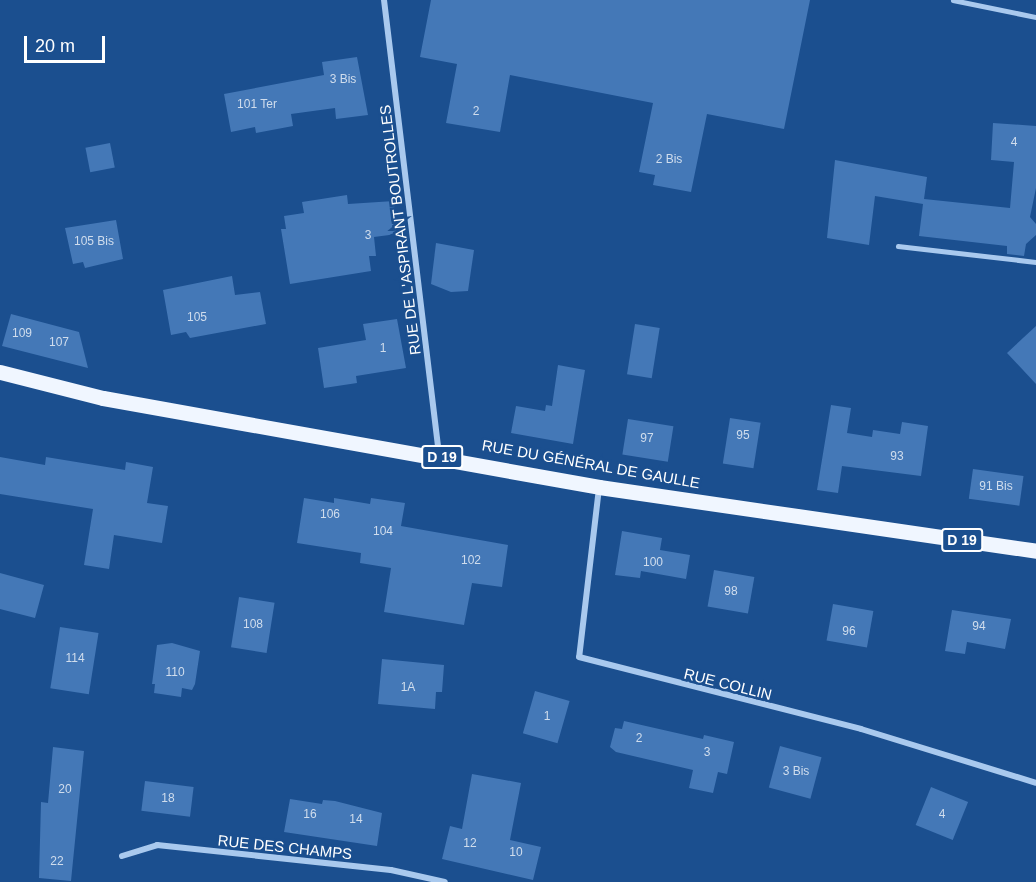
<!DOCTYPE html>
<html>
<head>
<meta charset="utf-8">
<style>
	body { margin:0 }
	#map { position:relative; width:1036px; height:882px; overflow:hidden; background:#1b4f8f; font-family:Helvetica,sans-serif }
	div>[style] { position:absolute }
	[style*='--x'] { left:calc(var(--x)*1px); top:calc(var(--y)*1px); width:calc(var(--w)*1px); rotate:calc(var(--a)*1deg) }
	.building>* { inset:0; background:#4478b7; transform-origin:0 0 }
	.lane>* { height:4.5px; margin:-2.25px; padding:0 2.25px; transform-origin:2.25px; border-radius:2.25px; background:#a9c9ee }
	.street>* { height:6px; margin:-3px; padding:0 3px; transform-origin:3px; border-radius:3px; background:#a9c9ee }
	.primary>* { height:15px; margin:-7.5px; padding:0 7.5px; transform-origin:7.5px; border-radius:7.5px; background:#f0f6ff }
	span { translate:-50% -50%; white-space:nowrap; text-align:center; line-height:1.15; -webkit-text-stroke:5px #1b4f8f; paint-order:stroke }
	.number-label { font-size:12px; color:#d0dded }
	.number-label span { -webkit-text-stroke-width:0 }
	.shield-label span { padding:2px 4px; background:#1b4f8f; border:2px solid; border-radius:4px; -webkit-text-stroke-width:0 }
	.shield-label { font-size:14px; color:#fff; font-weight:700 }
	.street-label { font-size:15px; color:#fff }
	.scale { position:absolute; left:24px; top:36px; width:81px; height:27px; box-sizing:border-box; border:3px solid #fff; border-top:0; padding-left:8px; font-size:18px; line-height:21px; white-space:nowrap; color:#fff; -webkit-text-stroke:4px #1b4f8f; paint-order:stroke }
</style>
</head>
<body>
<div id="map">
	<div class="building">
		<i style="clip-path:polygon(431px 0,810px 0,784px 129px,707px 114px,691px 192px,653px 185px,655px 175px,639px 172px,653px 103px,510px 75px,500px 132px,446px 123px,457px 64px,420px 57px)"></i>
		<i style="clip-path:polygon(357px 57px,368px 115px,336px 119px,335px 108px,291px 114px,293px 126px,256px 133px,255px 127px,231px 132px,224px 94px,324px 75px,322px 62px)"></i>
		<i style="clip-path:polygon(993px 123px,1036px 126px,1036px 188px,1030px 217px,1036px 224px,1036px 235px,1026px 244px,1024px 256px,1007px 254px,1007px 246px,919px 236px,923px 204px,875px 196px,869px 245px,827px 238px,835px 160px,927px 177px,924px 199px,1010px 208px,1014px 162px,991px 160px)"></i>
		<i style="left:110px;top:143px;width:25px;height:25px;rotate:79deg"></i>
		<i style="clip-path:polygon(347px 195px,348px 204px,394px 201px,397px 234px,374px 237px,376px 256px,369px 256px,371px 271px,290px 284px,281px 229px,286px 229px,284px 216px,304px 213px,302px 202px)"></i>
		<i style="clip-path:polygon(116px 220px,123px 259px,85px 268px,83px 262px,73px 264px,65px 228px)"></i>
		<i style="clip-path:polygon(436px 243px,474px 250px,468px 291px,451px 292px,431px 284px)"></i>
		<i style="clip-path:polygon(232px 276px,235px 295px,260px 292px,266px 324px,190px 338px,186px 332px,171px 335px,163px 290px)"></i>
		<i style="clip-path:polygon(11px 314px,79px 332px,88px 368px,2px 346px)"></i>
		<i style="clip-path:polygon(397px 319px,406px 368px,356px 376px,357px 383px,324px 388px,318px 348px,366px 340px,363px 324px)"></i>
		<i style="left:635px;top:324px;width:25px;height:51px;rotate:9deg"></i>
		<i style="clip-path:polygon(1036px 326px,1036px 384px,1007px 353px)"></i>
		<i style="clip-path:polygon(558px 365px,585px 370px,573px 444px,511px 433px,516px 406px,545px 411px,546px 405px,552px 406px)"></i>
		<i style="clip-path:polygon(831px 405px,851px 408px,847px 433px,872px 437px,873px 430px,900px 434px,902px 422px,928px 426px,921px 476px,842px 466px,838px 493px,817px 490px)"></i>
		<i style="left:730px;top:418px;width:31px;height:46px;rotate:9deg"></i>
		<i style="left:628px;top:419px;width:46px;height:36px;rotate:9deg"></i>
		<i style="clip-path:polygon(0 457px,45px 465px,46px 457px,125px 470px,126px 462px,153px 467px,147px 503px,168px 506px,162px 543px,114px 535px,109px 569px,84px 565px,93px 509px,0 494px)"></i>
		<i style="left:973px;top:469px;width:51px;height:30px;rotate:8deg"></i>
		<i style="clip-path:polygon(304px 498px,334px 503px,334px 498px,370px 504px,371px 498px,405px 503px,401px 526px,508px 545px,502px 587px,472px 583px,464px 625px,384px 612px,391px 568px,360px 563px,361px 553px,297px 543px)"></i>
		<i style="clip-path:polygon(622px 531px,662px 538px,660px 550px,690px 555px,686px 579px,641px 571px,640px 578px,615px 575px)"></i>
		<i style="left:714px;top:570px;width:41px;height:37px;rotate:10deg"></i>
		<i style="clip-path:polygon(0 573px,44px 585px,35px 618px,0 609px)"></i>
		<i style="left:239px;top:597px;width:36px;height:51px;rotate:9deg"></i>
		<i style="left:833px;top:604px;width:41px;height:37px;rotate:10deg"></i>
		<i style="clip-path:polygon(952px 610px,1011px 619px,1005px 649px,967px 642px,965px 654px,945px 651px)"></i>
		<i style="left:60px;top:627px;width:39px;height:62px;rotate:9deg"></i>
		<i style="clip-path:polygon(172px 643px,200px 651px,195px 684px,192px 690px,182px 688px,181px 697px,154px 693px,155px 684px,152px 684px,157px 645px)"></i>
		<i style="clip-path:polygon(382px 659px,444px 665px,442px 692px,436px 692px,435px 709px,378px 704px)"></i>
		<i style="left:535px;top:691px;width:36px;height:44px;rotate:16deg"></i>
		<i style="clip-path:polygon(624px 721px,703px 739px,704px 735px,734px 742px,727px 774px,718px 772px,713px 793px,689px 788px,693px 770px,616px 752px,610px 747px,615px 728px,622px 729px)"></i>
		<i style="left:780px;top:746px;width:43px;height:43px;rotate:15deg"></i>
		<i style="clip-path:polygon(53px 747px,84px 751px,71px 881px,39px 878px,41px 802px,48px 803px)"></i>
		<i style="clip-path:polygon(472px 774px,521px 783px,510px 840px,541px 847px,533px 880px,442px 859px,450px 826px,462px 829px)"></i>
		<i style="left:145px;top:781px;width:49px;height:30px;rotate:7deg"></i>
		<i style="left:931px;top:787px;width:40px;height:41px;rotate:22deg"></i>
		<i style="clip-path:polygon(290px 799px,322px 804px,323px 800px,335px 801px,382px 813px,377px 846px,284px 832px)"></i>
	</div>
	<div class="lane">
		<i style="--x:953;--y:0;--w:85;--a:11.6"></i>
		<i style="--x:898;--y:246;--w:139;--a:6.6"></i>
	</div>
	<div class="street">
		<i style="--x:384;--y:0;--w:459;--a:83.1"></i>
		<i style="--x:599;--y:488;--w:170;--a:96.7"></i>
		<i style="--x:579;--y:657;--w:291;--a:14.3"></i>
		<i style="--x:861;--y:729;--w:183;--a:17.1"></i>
		<i style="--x:122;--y:856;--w:37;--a:-17"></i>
		<i style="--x:157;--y:845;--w:235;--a:6.1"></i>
		<i style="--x:391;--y:870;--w:55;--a:12.5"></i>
	</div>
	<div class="primary">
		<i style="--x:0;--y:372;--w:106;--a:14.2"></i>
		<i style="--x:103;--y:398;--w:504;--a:10.17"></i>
		<i style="--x:599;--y:487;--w:442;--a:8.3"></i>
	</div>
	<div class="number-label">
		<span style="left:343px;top:80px">3 Bis</span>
		<span style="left:257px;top:105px">101 Ter</span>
		<span style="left:476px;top:112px">2</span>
		<span style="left:1014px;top:143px">4</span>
		<span style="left:669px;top:160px">2 Bis</span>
		<span style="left:368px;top:236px">3</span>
		<span style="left:94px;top:242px">105 Bis</span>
		<span style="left:197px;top:318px">105</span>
		<span style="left:22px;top:334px">109</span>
		<span style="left:59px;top:343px">107</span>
		<span style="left:383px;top:349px">1</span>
		<span style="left:743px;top:436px">95</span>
		<span style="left:647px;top:439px">97</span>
		<span style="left:897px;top:457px">93</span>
		<span style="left:996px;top:487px">91 Bis</span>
		<span style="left:330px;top:515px">106</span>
		<span style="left:383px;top:532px">104</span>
		<span style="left:471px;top:561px">102</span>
		<span style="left:653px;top:563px">100</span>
		<span style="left:731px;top:592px">98</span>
		<span style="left:253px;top:625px">108</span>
		<span style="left:979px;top:627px">94</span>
		<span style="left:849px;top:632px">96</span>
		<span style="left:75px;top:659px">114</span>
		<span style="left:175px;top:673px">110</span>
		<span style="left:408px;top:688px">1A</span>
		<span style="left:547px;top:717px">1</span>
		<span style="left:639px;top:739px">2</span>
		<span style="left:707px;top:753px">3</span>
		<span style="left:796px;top:772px">3 Bis</span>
		<span style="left:65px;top:790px">20</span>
		<span style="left:168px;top:799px">18</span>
		<span style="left:310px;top:815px">16</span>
		<span style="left:942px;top:815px">4</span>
		<span style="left:356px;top:820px">14</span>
		<span style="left:470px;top:844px">12</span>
		<span style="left:516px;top:853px">10</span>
		<span style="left:57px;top:862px">22</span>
	</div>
	<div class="shield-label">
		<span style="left:442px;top:457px">D 19</span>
		<span style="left:962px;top:540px">D 19</span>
	</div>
	<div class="street-label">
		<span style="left:400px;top:230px;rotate:-97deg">RUE DE L'ASPIRANT BOUTROLLES</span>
		<span style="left:591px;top:464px;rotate:10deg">RUE DU GÉNÉRAL DE GAULLE</span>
		<span style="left:728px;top:684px;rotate:14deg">RUE COLLIN</span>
		<span style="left:285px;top:847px;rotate:6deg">RUE DES CHAMPS</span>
	</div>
	<div class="scale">20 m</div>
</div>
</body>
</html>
